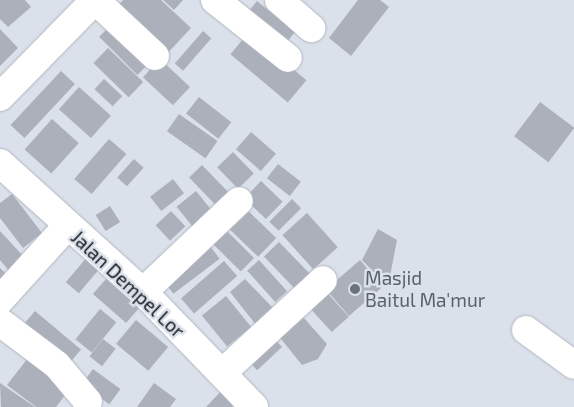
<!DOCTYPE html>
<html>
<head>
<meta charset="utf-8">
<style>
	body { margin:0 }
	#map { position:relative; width:574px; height:407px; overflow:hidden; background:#dbe1eb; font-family:"Exo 2",sans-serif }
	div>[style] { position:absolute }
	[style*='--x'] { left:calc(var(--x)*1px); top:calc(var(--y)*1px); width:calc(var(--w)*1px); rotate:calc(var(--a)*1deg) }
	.building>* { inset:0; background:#abb0ba; transform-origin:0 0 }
	.roads { filter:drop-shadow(0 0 1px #b1b6c1) drop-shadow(0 0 1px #b1b6c1) }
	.minor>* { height:28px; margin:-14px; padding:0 14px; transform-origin:14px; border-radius:14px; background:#fff }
	.tertiary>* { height:28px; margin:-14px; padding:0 14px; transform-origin:14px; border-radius:14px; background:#fff }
	.dots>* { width:14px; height:14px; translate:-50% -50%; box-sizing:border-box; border:2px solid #dbe1eb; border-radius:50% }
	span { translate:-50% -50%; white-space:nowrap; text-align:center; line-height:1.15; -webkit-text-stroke:5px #dbe1eb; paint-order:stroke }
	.worship-label { font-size:19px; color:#5b616d }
	.left { translate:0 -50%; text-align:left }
	.street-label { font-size:19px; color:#181b1e }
</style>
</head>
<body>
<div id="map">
	<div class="building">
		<i style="clip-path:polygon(0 0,25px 0,31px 7px,8px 27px,0 19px)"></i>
		<i style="clip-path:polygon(123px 0,161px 0,191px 28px,164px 57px,114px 11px)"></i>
		<i style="clip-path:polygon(163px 0,183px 0,174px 10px)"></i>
		<i style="clip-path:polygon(358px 0,380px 0,389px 7px,351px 56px,329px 38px)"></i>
		<i style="left:257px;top:1px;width:49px;height:20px;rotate:39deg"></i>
		<i style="left:114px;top:22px;width:54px;height:21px;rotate:45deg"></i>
		<i style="clip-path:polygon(0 29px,18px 48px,0 66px)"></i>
		<i style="left:203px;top:31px;width:11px;height:43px;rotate:41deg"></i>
		<i style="left:249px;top:32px;width:75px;height:29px;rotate:40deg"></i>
		<i style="left:108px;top:48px;width:49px;height:21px;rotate:44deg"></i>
		<i style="left:160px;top:59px;width:41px;height:25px;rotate:43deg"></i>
		<i style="left:61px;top:71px;width:19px;height:74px;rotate:43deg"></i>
		<i style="left:104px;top:79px;width:25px;height:14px;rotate:43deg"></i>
		<i style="left:79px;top:87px;width:43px;height:30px;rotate:42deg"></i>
		<i style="left:199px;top:97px;width:41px;height:21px;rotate:38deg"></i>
		<i style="left:540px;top:102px;width:43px;height:43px;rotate:37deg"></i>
		<i style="left:179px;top:114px;width:47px;height:21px;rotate:35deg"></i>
		<i style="left:52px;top:119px;width:36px;height:41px;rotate:42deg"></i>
		<i style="left:251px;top:132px;width:33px;height:23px;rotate:41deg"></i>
		<i style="left:109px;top:139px;width:23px;height:53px;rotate:41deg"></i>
		<i style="left:233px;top:152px;width:30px;height:22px;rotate:46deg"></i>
		<i style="left:134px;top:159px;width:13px;height:25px;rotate:42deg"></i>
		<i style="left:278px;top:164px;width:29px;height:18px;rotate:38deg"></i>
		<i style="left:202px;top:165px;width:46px;height:18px;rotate:46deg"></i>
		<i style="left:173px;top:179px;width:18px;height:29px;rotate:52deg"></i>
		<i style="left:261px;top:181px;width:30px;height:24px;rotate:44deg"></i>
		<i style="left:196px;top:191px;width:35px;height:25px;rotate:51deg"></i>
		<i style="clip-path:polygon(12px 194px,42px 233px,23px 248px,0 218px,0 203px)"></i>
		<i style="left:292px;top:199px;width:13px;height:32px;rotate:45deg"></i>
		<i style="left:241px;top:204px;width:49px;height:26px;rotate:44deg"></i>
		<i style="left:110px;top:206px;width:19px;height:17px;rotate:58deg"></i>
		<i style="left:171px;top:211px;width:21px;height:21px;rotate:47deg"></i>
		<i style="left:307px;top:213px;width:46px;height:33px;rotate:48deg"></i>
		<i style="left:223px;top:227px;width:44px;height:19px;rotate:45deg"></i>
		<i style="clip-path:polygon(378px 229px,397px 240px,388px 287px,362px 260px)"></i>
		<i style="clip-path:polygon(0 231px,26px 259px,11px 273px,0 260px)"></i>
		<i style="left:207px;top:242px;width:21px;height:58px;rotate:53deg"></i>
		<i style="left:279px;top:242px;width:45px;height:21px;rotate:46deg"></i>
		<i style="left:87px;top:257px;width:17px;height:33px;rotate:40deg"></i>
		<i style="left:259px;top:260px;width:42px;height:16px;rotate:48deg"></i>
		<i style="left:360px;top:260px;width:35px;height:45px;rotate:49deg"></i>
		<i style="left:224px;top:261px;width:20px;height:57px;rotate:49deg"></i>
		<i style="clip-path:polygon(0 268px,6px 274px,0 280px)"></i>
		<i style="left:106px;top:279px;width:44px;height:20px;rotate:41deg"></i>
		<i style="clip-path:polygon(245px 279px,273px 308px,257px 326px,230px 292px)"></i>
		<i style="left:322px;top:287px;width:40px;height:23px;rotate:48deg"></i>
		<i style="left:226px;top:296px;width:40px;height:31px;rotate:51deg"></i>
		<i style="left:100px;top:309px;width:21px;height:39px;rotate:39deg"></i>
		<i style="clip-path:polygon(296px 309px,327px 344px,318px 359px,302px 365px,273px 329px)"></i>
		<i style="left:35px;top:311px;width:60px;height:21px;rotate:40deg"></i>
		<i style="left:136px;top:320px;width:42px;height:31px;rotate:40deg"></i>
		<i style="left:267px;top:331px;width:22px;height:34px;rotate:47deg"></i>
		<i style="left:103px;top:339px;width:16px;height:22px;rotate:38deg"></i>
		<i style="clip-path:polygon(31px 354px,72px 386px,56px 407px,36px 407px,7px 385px)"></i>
		<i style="left:93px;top:369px;width:34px;height:19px;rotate:36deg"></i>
		<i style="clip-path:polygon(0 383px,35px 407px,1px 407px)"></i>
		<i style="clip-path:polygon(154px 383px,176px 399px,170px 407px,137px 407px)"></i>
		<i style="clip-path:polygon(224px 388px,237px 401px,232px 407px,206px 407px)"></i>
	</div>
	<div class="roads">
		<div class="minor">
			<i style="--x:95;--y:0;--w:82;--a:43"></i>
			<i style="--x:215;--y:0;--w:93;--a:38.5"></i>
			<i style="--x:279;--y:0;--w:43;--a:41.2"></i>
			<i style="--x:143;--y:292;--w:132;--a:-43.5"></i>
			<i style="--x:0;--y:300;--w:100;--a:-47.8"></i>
			<i style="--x:0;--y:322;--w:71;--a:37"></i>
			<i style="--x:57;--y:365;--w:48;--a:50"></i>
			<i style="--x:526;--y:330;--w:59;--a:36.1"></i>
			<i style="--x:222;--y:373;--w:137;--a:-42.6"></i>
		</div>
		<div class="tertiary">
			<i style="--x:0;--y:97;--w:136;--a:-45.6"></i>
			<i style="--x:0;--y:163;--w:193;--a:42.1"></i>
			<i style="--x:143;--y:292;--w:160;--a:46"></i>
		</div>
	</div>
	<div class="dots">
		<i style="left:355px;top:289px;background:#6b7280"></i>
	</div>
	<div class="worship-label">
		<span class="left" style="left:365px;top:289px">Masjid<br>Baitul Ma'mur</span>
	</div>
	<div class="street-label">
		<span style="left:128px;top:284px;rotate:43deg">Jalan Dempel Lor</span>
	</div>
</div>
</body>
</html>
